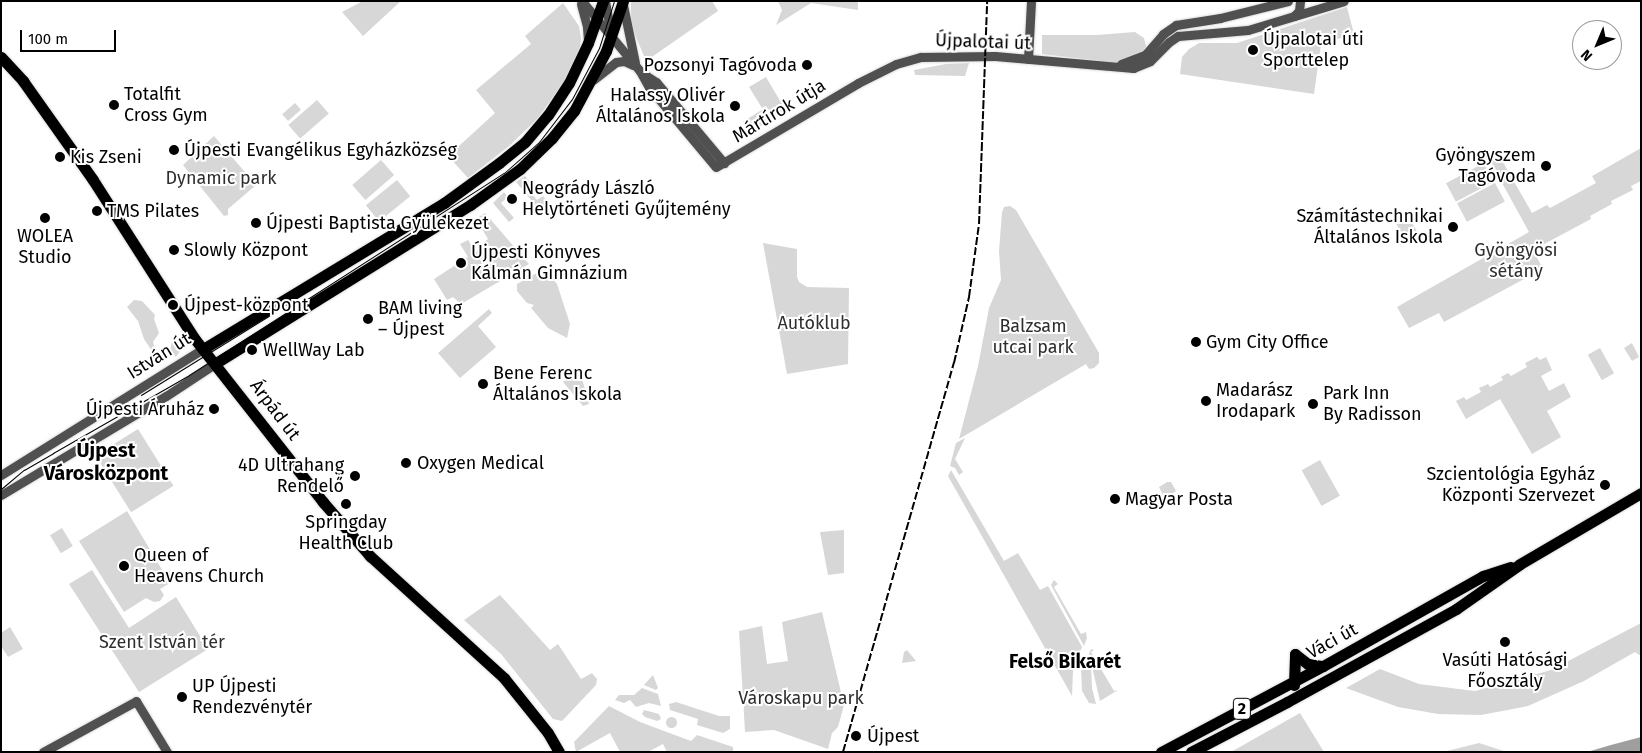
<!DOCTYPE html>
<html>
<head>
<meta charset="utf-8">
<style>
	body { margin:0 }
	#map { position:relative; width:1642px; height:753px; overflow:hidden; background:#fff; font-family:"Fira Sans",sans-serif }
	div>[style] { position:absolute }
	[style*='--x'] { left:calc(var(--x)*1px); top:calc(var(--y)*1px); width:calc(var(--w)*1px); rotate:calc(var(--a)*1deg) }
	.green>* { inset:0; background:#d7d7d7; transform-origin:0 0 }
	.round { border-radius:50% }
	.water>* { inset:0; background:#9e9e9e }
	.roads { filter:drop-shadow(0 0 1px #dbdbdb) drop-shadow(0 0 1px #dbdbdb) }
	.minor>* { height:9px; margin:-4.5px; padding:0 4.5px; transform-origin:4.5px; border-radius:4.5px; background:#505050 }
	.major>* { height:11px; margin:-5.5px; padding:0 5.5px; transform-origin:5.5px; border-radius:5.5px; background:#000 }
	.tram>* { height:1px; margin:-0.5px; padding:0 0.5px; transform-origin:0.5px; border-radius:0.5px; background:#000 }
	.rail>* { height:2px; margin-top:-1px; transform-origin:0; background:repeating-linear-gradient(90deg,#000 0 8px,transparent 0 10.5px) }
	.dots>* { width:14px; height:14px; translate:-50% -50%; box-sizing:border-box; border:2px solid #fff; border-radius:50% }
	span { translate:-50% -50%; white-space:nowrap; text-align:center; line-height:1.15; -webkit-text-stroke:4px #fff; paint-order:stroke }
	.shield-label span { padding:1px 4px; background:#fff; border:1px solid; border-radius:4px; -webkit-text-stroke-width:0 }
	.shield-label { font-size:16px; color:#000; font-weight:700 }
	.poi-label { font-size:18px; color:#000 }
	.left { translate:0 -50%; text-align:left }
	.right { translate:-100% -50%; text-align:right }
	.street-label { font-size:18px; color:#000 }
	.park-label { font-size:18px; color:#2e2e2e }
	.neighbourhood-label { font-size:19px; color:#000; font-weight:700 }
	.quarter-label { font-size:20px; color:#000; font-weight:700 }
	.frame { position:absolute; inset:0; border:2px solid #000; pointer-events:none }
	.north { position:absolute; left:1572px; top:20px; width:50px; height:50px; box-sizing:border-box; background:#fff; border:1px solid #999; border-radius:50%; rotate:225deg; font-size:14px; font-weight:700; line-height:20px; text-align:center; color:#000 }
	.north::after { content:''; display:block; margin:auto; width:18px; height:22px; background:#000; clip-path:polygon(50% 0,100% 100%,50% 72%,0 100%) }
	.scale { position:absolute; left:20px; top:30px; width:96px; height:22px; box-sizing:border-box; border:2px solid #000; border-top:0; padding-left:6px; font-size:15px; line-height:18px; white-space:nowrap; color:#000; -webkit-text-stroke:4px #fff; paint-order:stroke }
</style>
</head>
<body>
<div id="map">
	<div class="green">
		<i style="clip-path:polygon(363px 1px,401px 1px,363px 36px,342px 12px)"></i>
		<i style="clip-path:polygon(631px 1px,712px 1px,718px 11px,646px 61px,631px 25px)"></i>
		<i style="clip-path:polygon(778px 1px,858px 1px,858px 10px,811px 3px,776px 25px,782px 10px)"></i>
		<i style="clip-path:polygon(563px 3px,579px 26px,581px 38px,580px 48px,565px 80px,538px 118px,509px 146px,468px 178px,448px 156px,495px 113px,476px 90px,531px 44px,525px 36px)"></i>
		<i style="clip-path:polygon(1347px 7px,1354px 34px,1321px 44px,1314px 94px,1180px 74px,1182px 57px,1189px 49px,1199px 43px,1237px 43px)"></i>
		<i style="clip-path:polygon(1135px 32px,1144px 38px,1146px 46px,1139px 61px,1133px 65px,1042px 54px,1042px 35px,1097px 35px)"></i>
		<i style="clip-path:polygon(969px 63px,965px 76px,915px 75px,914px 70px,946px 64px)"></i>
		<i style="clip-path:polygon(766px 77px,786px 111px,773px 118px,766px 106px,762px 108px,749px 87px)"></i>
		<i style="left:317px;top:100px;width:18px;height:38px;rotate:49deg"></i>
		<i style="left:295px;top:103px;width:9px;height:17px;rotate:49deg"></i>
		<i style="left:765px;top:108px;width:13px;height:26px;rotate:58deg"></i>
		<i style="clip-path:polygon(214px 136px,256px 185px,228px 209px,228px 215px,224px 216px,183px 165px)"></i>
		<i style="clip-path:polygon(1641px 148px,1641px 181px,1631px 186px,1633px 190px,1611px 201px,1612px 204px,1590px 216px,1591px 219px,1533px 250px,1543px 269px,1444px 322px,1439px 313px,1409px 328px,1397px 307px,1529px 232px,1490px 161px,1500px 157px,1532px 213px,1547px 205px,1550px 208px,1596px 183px,1592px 176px,1594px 175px)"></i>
		<i style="left:381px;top:160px;width:20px;height:38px;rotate:49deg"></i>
		<i style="left:1484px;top:163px;width:21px;height:43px;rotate:62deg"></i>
		<i style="clip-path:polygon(525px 176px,530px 182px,521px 188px,516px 182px)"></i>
		<i style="left:397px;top:180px;width:21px;height:40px;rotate:51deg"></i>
		<i style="left:1495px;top:183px;width:21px;height:43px;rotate:62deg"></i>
		<i style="clip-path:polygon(527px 188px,537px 200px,543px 196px,552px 207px,543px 214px,526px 194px)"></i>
		<i style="clip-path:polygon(504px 192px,508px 197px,501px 203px,514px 218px,509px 222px,493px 203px)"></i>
		<i style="clip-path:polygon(1010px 206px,1016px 210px,1099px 353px,1099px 363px,1094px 368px,1089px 369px,1086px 364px,959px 439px,978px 366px,989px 308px,1001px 280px,999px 251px,1002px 212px,1004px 207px)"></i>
		<i style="clip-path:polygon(485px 213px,529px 264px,461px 304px,453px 297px,447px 300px,434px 279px,468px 257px,460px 244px,468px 240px,476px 252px,485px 246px,483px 243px,488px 239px,476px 219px)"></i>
		<i style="left:1406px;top:213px;width:23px;height:14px;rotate:59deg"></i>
		<i style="clip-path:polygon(763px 243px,797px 249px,797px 277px,799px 282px,807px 287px,849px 288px,848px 364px,787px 374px)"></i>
		<i style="clip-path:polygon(544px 269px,557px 284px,570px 324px,567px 338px,548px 328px,531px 308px,534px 305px,527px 303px,517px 291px,517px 284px)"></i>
		<i style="clip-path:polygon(134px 300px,142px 301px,155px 315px,154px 319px,159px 333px,153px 342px,156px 351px,152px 351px,144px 339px,138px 321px,127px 307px)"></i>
		<i style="clip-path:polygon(489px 309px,492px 313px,478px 326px,496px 347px,460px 378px,438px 353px)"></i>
		<i style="clip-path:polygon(172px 341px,176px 348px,179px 347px,181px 350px,176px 357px,174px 355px,168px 359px)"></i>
		<i style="clip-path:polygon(1632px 343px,1639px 357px,1632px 361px,1624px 348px)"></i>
		<i style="left:1600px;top:348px;width:29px;height:14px;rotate:61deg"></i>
		<i style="clip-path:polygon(1537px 357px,1540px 360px,1546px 357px,1552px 370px,1541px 376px,1549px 391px,1564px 383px,1571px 397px,1547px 411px,1561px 437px,1532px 454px,1500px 399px,1466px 419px,1456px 401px,1464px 397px,1466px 400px,1481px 392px,1479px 388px,1488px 384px,1490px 387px,1499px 382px,1503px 380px,1501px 377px,1508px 373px,1511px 376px,1527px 367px,1525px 363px)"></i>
		<i style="clip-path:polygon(581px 375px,589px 404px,583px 406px,563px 382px,570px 377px)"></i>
		<i style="left:138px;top:429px;width:67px;height:50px;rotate:58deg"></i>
		<i style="clip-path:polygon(965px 438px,955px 459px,963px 472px,959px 475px,955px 468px,950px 466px,956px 443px)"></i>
		<i style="left:1320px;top:460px;width:41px;height:21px;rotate:61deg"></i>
		<i style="clip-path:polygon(951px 470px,1004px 561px,1018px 553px,1040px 590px,1048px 586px,1082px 647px,1073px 671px,1072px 696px,948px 476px)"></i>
		<i style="clip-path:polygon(1167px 482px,1171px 482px,1176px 491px,1165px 499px,1159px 487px)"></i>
		<i style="clip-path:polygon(127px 511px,170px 583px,160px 589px,164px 595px,160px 601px,154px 602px,146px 598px,124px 612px,79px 541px)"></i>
		<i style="left:62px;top:528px;width:21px;height:14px;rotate:59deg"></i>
		<i style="clip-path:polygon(844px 530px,844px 573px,828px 575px,820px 532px)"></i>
		<i style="clip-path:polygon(92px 570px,129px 628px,176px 597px,208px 649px,139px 692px,69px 584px)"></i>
		<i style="clip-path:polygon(1054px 580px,1058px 584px,1054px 587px,1081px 634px,1086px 632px,1087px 638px,1084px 646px,1051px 585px)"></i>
		<i style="clip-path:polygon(500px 595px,550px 650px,558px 644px,581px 679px,592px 673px,597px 679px,596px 685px,562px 721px,553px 719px,501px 654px,464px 620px)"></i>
		<i style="clip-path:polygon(822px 612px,844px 705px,838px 727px,832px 733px,828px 749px,774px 730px,745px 732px,739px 631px,762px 626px,767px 664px,788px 661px,782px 622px)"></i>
		<i style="clip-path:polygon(1641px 623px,1641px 656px,1635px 652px,1584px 681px,1528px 706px,1481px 715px,1438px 714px,1398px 707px,1346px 688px,1380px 669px,1419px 684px,1475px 691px,1551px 670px)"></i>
		<i style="clip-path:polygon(10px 627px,23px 649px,8px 657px,1px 646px,1px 633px)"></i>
		<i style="clip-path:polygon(1091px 649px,1094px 650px,1091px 652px,1114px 691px,1118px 690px,1100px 701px,1089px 654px)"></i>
		<i style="clip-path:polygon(907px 650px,916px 661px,902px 663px,904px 652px)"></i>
		<i style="clip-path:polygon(1087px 654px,1091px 666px,1092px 688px,1096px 704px,1089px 703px,1082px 691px,1081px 668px)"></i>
		<i style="clip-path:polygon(653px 675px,658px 688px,656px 690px,644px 685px)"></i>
		<i style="clip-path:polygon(642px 688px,658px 694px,661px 706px,649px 703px,636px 707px,630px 700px,624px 703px,615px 700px,619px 695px,634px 695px)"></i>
		<i style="clip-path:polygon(676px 702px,719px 716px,730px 716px,730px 729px,723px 733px,697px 725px,698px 719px,670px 710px,669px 704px)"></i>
		<i style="clip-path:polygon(609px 706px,640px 722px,691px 741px,697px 735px,733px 747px,733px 752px,667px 752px,663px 744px,648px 752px,620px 752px,610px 733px,576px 752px,574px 742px)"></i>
		<i style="clip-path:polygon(644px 710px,659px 714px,661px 719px,657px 721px,645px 717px,642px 714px)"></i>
		<i style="clip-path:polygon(1300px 713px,1324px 752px,1231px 752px)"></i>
		<i class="round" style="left:665.5px;top:716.5px;width:11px;height:11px"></i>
		<i style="clip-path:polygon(1479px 743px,1507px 752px,1443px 752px)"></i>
	</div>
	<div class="water">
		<i style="clip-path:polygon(1641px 737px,1641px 752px,1587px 752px,1611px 745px)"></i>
	</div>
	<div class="roads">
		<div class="minor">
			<i style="--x:582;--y:1;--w:91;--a:50.4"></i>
			<i style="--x:640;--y:71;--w:18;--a:61"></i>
			<i style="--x:649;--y:87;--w:104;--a:50.1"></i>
			<i style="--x:716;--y:167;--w:165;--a:-30.6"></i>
			<i style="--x:858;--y:83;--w:42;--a:-26.6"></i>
			<i style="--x:896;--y:64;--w:26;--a:-16"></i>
			<i style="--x:921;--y:57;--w:74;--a:-0.8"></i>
			<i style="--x:995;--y:56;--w:139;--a:5"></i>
			<i style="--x:1133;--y:68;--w:18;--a:-22"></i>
			<i style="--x:1150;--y:61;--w:27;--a:-45"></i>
			<i style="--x:1169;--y:42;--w:11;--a:-34"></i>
			<i style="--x:1178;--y:36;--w:70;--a:-4.9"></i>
			<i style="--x:1248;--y:30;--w:100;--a:-16.8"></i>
			<i style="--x:605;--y:1;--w:35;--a:80"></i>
			<i style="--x:581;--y:4;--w:24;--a:75"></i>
			<i style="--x:587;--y:27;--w:13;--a:86"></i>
			<i style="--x:623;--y:5;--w:59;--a:78.3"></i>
			<i style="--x:1294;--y:16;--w:7;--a:-45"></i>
			<i style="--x:1299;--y:11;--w:10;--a:-84"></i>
			<i style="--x:1028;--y:59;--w:58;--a:-87"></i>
			<i style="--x:1121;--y:64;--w:26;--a:-21"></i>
			<i style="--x:1145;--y:55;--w:28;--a:-49"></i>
			<i style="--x:1163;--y:34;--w:16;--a:-35"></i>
			<i style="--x:1176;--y:25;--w:45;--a:-9"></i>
			<i style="--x:1220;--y:18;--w:70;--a:-14"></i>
			<i style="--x:642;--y:73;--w:17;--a:33"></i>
			<i style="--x:656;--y:82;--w:106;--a:50"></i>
			<i style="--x:593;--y:80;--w:29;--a:-38"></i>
			<i style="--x:616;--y:62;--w:8;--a:-7"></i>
			<i style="--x:624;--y:61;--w:10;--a:24"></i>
			<i style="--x:1;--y:475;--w:238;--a:-32"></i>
			<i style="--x:1;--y:495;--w:192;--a:-31"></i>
			<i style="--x:166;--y:396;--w:60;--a:-33.4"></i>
			<i style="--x:43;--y:752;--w:106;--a:-28.7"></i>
			<i style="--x:136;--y:701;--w:60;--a:58.7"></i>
		</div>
		<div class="major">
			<i style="--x:1;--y:57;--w:33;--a:47"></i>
			<i style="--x:23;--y:81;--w:121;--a:54.7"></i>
			<i style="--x:93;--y:180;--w:188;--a:57.4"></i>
			<i style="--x:194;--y:338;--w:209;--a:51.8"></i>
			<i style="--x:323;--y:502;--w:72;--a:49"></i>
			<i style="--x:370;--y:556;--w:181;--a:42.3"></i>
			<i style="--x:504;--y:678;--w:70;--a:51.3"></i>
			<i style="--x:548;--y:733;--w:22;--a:60"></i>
			<i style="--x:203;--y:349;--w:282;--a:-31.2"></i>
			<i style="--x:444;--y:203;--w:68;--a:-36"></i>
			<i style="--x:499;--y:163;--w:33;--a:-39"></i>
			<i style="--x:525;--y:142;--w:35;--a:-50"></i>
			<i style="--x:548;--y:115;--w:38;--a:-57"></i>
			<i style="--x:569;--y:83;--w:44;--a:-64.6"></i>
			<i style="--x:588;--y:43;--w:45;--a:-70.3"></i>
			<i style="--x:216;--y:363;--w:299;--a:-31.9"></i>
			<i style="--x:470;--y:205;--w:62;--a:-35.8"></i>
			<i style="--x:520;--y:169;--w:45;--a:-44.1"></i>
			<i style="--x:552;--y:138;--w:35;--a:-51"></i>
			<i style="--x:574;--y:111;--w:68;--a:-61.9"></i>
			<i style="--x:606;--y:51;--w:53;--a:-71.2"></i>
			<i style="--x:1295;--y:654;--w:16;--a:38"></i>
			<i style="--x:1308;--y:664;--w:15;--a:8"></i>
			<i style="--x:1294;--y:685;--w:31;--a:-88"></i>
			<i style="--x:1161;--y:752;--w:183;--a:-28"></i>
			<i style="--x:1323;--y:666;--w:184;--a:-29.4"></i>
			<i style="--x:1483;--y:576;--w:29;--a:-18"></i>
			<i style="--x:1191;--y:752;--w:108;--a:-27.5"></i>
			<i style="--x:1287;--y:702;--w:193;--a:-28.8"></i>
			<i style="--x:1456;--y:609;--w:78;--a:-35.1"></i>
			<i style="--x:1520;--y:564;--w:140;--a:-30.4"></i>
		</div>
	</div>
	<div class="tram">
		<i style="--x:141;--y:395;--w:158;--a:-31.8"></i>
		<i style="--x:1;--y:489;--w:30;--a:-40"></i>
		<i style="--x:24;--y:470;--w:34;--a:-30"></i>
		<i style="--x:53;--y:453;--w:157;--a:-29.8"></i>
		<i style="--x:189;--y:375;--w:374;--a:-32.7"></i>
		<i style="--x:504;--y:173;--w:47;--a:-41.5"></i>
		<i style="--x:539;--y:142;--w:54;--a:-52.5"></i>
		<i style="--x:572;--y:99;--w:58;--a:-62.1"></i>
		<i style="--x:599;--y:48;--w:49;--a:-72.3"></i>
	</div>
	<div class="rail">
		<i style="--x:843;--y:752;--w:405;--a:-74.1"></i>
		<i style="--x:954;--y:363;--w:68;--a:-77.2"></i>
		<i style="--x:969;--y:297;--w:74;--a:-82.2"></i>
		<i style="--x:979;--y:224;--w:223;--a:-87.9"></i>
	</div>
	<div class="dots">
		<i style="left:1253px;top:50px;background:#000"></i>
		<i style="left:807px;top:65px;background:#000"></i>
		<i style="left:114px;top:105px;background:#000"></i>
		<i style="left:735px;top:106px;background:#000"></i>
		<i style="left:174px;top:150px;background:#000"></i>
		<i style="left:60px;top:157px;background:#000"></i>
		<i style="left:1546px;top:166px;background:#000"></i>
		<i style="left:512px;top:199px;background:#000"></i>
		<i style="left:97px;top:211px;background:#000"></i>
		<i style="left:45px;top:218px;background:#000"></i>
		<i style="left:256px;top:223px;background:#000"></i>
		<i style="left:1453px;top:227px;background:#000"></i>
		<i style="left:174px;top:250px;background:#000"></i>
		<i style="left:461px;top:263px;background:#000"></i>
		<i style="left:173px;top:305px;background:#000"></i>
		<i style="left:368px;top:319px;background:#000"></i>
		<i style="left:1196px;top:342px;background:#000"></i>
		<i style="left:252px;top:350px;background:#000"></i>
		<i style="left:483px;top:384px;background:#000"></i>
		<i style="left:1206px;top:401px;background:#000"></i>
		<i style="left:1313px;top:404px;background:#000"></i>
		<i style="left:214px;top:409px;background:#000"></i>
		<i style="left:406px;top:463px;background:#000"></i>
		<i style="left:355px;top:476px;background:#000"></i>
		<i style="left:1605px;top:485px;background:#000"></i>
		<i style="left:1115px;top:499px;background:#000"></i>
		<i style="left:346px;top:504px;background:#000"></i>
		<i style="left:124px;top:566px;background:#000"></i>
		<i style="left:1505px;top:642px;background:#000"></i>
		<i style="left:182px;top:697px;background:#000"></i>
		<i style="left:856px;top:736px;background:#000"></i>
	</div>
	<div class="shield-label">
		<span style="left:1242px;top:709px">2</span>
	</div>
	<div class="poi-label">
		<span class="left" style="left:1263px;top:50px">Újpalotai úti<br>Sporttelep</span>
		<span class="right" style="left:797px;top:65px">Pozsonyi Tagóvoda</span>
		<span class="left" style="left:124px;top:105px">Totalfit<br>Cross Gym</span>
		<span class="right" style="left:725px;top:106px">Halassy Olivér<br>Általános Iskola</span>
		<span class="left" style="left:184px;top:150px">Újpesti Evangélikus Egyházközség</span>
		<span class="right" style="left:1536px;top:166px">Gyöngyszem<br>Tagóvoda</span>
		<span class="left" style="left:70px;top:157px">Kis Zseni</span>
		<span class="left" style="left:522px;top:199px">Neogrády László<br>Helytörténeti Gyűjtemény</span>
		<span class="left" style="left:107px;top:211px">TMS Pilates</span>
		<span class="right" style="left:1443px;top:227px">Számítástechnikai<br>Általános Iskola</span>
		<span class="left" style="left:266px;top:223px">Újpesti Baptista Gyülekezet</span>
		<span style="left:45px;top:247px">WOLEA<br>Studio</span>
		<span class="left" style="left:184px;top:250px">Slowly Központ</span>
		<span class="left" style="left:471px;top:263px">Újpesti Könyves<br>Kálmán Gimnázium</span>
		<span class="left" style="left:184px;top:305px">Újpest-központ</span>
		<span class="left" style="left:378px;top:319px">BAM living<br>– Újpest</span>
		<span class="left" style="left:1206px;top:342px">Gym City Office</span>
		<span class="left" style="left:263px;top:350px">WellWay Lab</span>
		<span class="left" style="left:493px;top:384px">Bene Ferenc<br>Általános Iskola</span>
		<span class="left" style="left:1216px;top:401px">Madarász<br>Irodapark</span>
		<span class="left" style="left:1323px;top:404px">Park Inn<br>By Radisson</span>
		<span class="right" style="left:204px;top:409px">Újpesti Áruház</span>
		<span class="left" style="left:417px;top:463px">Oxygen Medical</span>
		<span class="right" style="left:344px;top:476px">4D Ultrahang<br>Rendelő</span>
		<span class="right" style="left:1595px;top:485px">Szcientológia Egyház<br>Központi Szervezet</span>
		<span class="left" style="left:1125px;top:499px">Magyar Posta</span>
		<span style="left:346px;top:533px">Springday<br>Health Club</span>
		<span class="left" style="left:134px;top:566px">Queen of<br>Heavens Church</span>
		<span style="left:1505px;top:671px">Vasúti Hatósági<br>Főosztály</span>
		<span class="left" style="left:192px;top:697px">UP Újpesti<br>Rendezvénytér</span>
		<span class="left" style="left:867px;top:736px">Újpest</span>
	</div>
	<div class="street-label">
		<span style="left:983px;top:42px;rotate:2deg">Újpalotai út</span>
		<span style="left:779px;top:111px;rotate:-31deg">Mártírok útja</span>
		<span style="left:159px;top:356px;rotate:-32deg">István út</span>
		<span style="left:275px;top:410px;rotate:53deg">Árpád út</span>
		<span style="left:1332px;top:641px;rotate:-29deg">Váci út</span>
	</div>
	<div class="park-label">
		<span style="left:221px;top:178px">Dynamic park</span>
		<span style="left:1516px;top:261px">Gyöngyösi<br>sétány</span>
		<span style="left:814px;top:323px">Autóklub</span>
		<span style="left:1033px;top:337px">Balzsam<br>utcai park</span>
		<span style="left:162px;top:642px">Szent István tér</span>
		<span style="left:801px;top:698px">Városkapu park</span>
	</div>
	<div class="neighbourhood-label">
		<span style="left:1065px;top:662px">Felső Bikarét</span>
	</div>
	<div class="quarter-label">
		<span style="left:106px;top:462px">Újpest<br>Városközpont</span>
	</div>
	<div class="frame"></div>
	<div class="north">N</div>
	<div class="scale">100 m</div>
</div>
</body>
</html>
